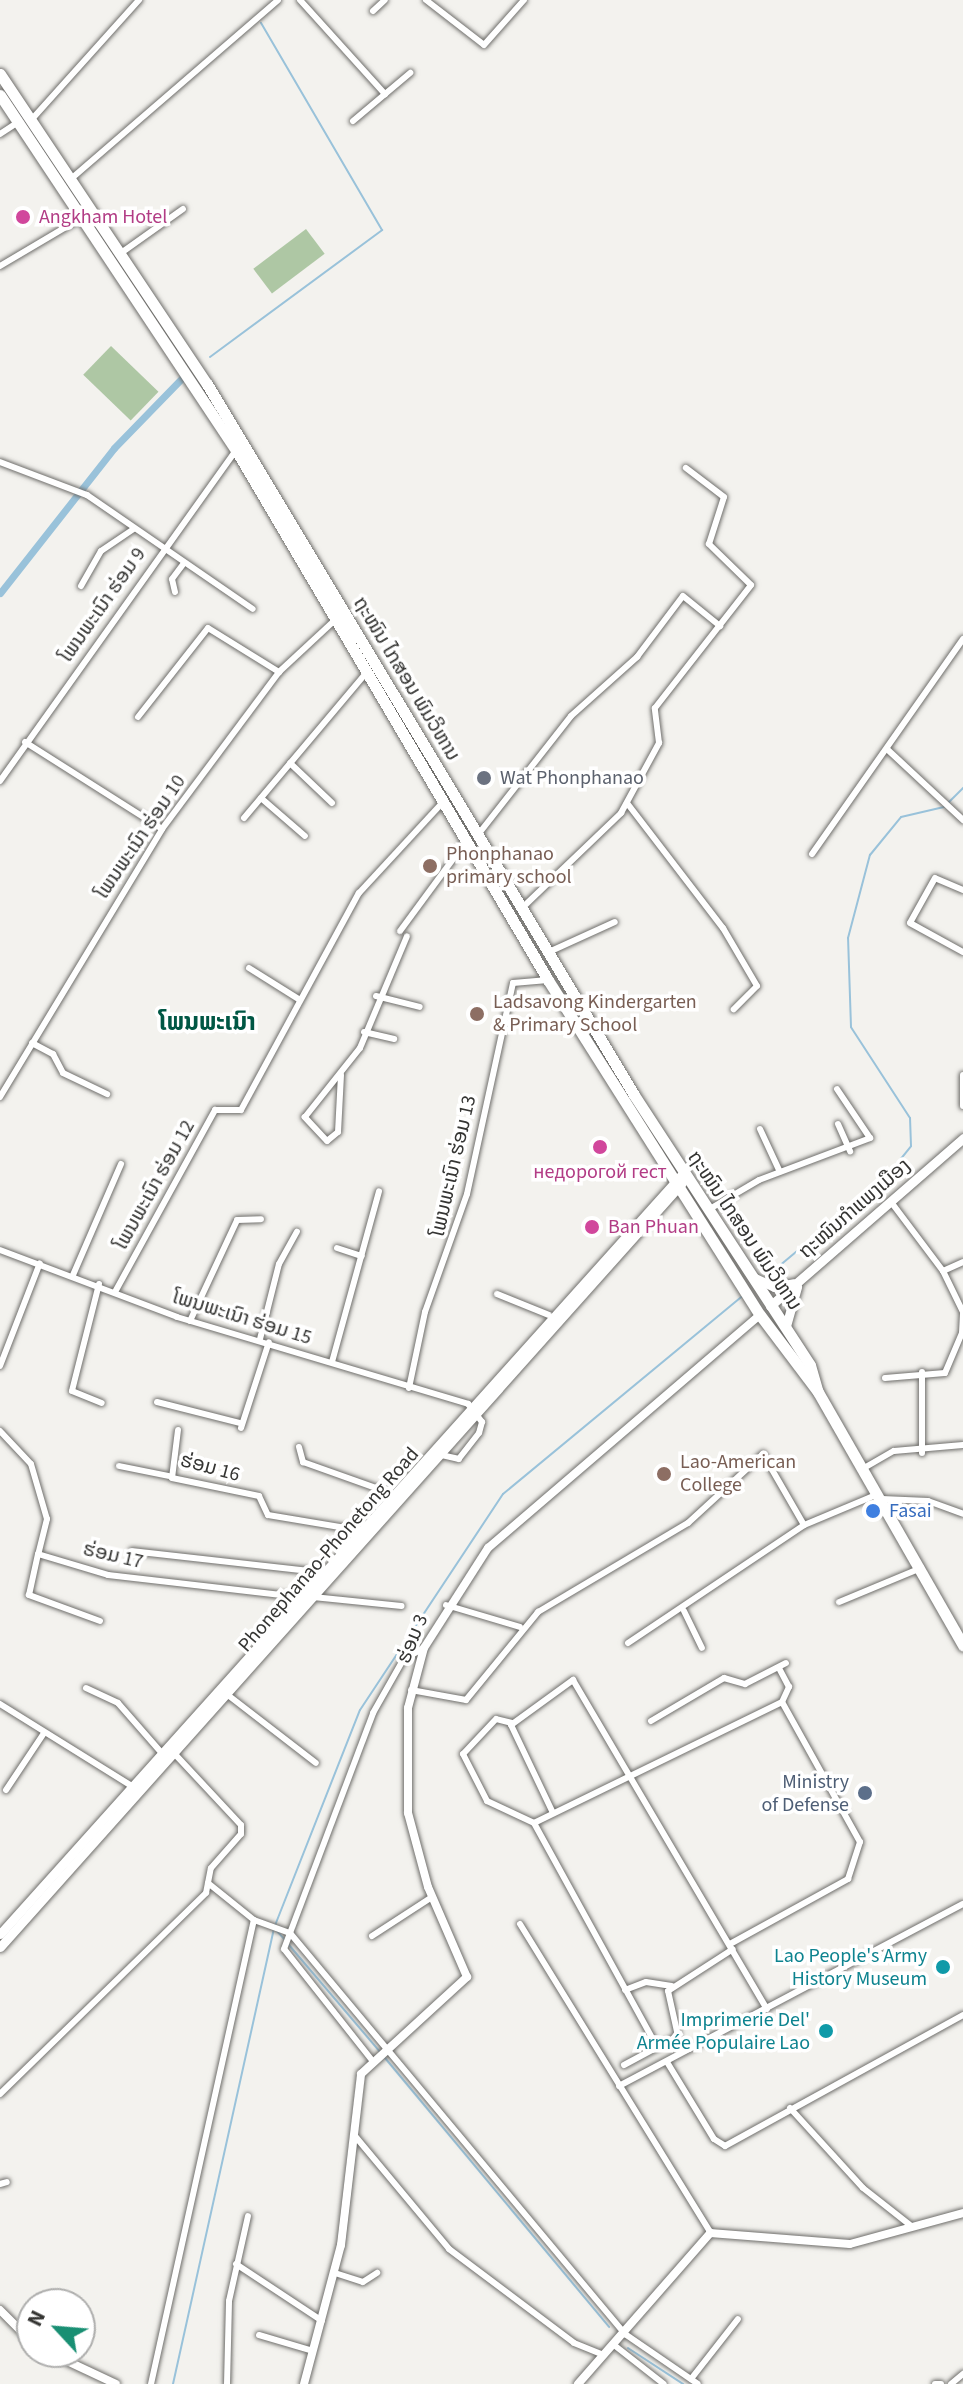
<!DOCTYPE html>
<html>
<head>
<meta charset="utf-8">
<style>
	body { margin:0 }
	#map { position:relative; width:963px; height:2384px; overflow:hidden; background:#f3f2ee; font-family:"Source Sans 3","Noto Sans Lao",sans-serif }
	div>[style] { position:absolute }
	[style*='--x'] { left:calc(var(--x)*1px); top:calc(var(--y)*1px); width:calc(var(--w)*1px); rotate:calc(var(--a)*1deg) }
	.green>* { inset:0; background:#aec7a4; transform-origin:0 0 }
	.stream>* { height:2px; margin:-1px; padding:0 1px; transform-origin:1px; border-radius:1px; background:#99c2da }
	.canal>* { height:7px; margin:-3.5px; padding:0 3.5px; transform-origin:3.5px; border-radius:3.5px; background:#99c2da }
	.roads { filter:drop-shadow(0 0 2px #6f6e6b) drop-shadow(0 0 2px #6f6e6b) }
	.street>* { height:6px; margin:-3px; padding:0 3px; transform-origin:3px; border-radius:3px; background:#fff }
	.secondary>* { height:8px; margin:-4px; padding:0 4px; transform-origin:4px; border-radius:4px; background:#fff }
	.primary>* { height:9px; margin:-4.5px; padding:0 4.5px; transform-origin:4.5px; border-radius:4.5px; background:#fff }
	.highway>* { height:11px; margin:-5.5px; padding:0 5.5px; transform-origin:5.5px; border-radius:5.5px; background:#fff }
	.dots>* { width:22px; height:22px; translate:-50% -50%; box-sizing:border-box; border:4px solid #fff; border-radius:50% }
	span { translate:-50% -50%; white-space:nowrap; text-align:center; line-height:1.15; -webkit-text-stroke:7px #fff; paint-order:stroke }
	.hotel-label { font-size:20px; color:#b23c85 }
	.left { translate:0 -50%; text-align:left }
	.street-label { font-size:20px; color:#353533 }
	.worship-label { font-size:20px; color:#5b616d }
	.education-label { font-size:20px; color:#785e54 }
	.shop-label { font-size:20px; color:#366cbe }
	.service-label { font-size:20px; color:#4e5e75 }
	.right { translate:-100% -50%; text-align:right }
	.culture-label { font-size:20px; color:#0d838f }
	.quarter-label { font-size:24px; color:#005744; font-weight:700 }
	.north { position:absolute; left:16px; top:2288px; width:80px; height:80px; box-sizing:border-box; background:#fff; border:2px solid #aeaead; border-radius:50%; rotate:296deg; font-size:22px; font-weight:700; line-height:32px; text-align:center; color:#353533 }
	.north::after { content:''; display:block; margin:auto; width:28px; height:36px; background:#198f73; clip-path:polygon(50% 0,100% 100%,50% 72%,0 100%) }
</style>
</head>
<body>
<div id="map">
	<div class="green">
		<i style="left:306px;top:229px;width:31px;height:66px;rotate:53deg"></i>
		<i style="left:111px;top:346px;width:66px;height:40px;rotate:44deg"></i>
	</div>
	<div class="stream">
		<i style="--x:210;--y:357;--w:214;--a:-36.4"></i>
		<i style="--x:382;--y:230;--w:240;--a:-120.3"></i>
		<i style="--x:949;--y:802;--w:20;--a:-45"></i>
		<i style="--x:766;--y:1277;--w:158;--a:-39.9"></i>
		<i style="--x:887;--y:1176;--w:38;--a:-51"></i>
		<i style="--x:911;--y:1146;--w:28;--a:-92"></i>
		<i style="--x:910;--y:1118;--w:108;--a:-123"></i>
		<i style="--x:851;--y:1027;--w:89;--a:-91.9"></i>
		<i style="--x:848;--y:938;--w:86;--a:-75.2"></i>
		<i style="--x:870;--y:855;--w:49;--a:-50.8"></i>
		<i style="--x:901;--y:817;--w:44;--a:-13.1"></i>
		<i style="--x:276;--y:1930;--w:13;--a:48"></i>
		<i style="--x:289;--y:1945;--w:142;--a:49.6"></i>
		<i style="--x:385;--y:2058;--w:350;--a:50.2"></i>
		<i style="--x:628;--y:2348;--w:66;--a:33.2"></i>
		<i style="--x:173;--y:2384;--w:467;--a:-77.5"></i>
		<i style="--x:274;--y:1928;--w:234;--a:-68.5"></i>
		<i style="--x:360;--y:1710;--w:259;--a:-56.5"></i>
		<i style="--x:503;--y:1494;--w:310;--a:-39.6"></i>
	</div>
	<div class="canal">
		<i style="--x:0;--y:593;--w:184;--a:-51.8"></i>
		<i style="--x:114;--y:448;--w:100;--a:-45.8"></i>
	</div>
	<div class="roads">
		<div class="street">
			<i style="--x:300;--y:0;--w:127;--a:47.9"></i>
			<i style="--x:426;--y:0;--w:73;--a:37.8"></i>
			<i style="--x:484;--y:45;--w:60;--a:-48.4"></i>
			<i style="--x:373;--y:11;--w:16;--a:-43"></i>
			<i style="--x:33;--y:118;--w:159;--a:-48.1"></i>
			<i style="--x:353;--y:121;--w:75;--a:-40.1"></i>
			<i style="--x:0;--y:134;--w:20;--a:-33"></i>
			<i style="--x:72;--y:178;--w:272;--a:-40.8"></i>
			<i style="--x:121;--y:253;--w:76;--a:-35.4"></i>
			<i style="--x:0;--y:266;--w:96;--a:-30.6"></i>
			<i style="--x:0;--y:462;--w:93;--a:20.8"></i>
			<i style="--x:87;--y:495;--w:201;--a:34.5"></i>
			<i style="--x:81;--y:586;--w:40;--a:-60.3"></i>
			<i style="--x:101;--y:551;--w:40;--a:-34"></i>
			<i style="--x:175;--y:592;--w:13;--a:-103"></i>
			<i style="--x:172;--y:579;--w:20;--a:-53"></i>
			<i style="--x:138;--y:717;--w:113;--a:-51.8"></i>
			<i style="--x:208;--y:628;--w:84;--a:31.8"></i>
			<i style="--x:25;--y:742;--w:162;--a:32.4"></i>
			<i style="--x:888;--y:750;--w:103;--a:43"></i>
			<i style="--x:290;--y:763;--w:58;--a:43.6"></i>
			<i style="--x:0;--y:781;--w:407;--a:-54.5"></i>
			<i style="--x:261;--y:798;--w:58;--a:40.8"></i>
			<i style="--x:627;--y:803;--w:158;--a:52.5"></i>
			<i style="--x:723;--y:928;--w:67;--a:59.6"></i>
			<i style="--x:757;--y:986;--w:33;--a:135"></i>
			<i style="--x:244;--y:818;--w:192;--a:-49.9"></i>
			<i style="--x:477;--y:836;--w:152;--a:-51.9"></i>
			<i style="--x:571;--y:716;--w:89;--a:-41.8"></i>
			<i style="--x:637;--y:657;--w:76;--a:-53"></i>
			<i style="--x:683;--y:596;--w:48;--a:39"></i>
			<i style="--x:812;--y:854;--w:263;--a:-54.9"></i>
			<i style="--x:963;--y:890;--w:30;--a:-157"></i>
			<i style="--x:935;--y:878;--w:51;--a:119.1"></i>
			<i style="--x:910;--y:923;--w:60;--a:28.7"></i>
			<i style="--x:521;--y:909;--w:139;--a:-43.8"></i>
			<i style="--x:621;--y:813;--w:80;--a:-61.5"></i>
			<i style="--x:659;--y:743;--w:35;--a:-97"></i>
			<i style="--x:655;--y:708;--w:156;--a:-52"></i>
			<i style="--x:751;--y:585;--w:59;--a:-135.7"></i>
			<i style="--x:709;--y:544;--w:49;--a:-72.3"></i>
			<i style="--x:724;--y:497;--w:48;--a:-142.7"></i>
			<i style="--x:400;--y:931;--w:113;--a:-53.6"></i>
			<i style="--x:551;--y:951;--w:70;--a:-24.4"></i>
			<i style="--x:249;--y:968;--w:60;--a:32.1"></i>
			<i style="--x:376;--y:996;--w:45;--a:14"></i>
			<i style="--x:364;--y:1032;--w:31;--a:13"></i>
			<i style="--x:32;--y:1043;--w:24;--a:28"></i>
			<i style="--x:53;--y:1054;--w:21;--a:62"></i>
			<i style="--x:63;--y:1073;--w:49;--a:25.5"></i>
			<i style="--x:341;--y:1075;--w:57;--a:93"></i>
			<i style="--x:338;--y:1132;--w:14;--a:141"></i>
			<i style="--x:327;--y:1141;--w:33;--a:-133"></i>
			<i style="--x:305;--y:1117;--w:88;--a:-51.4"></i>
			<i style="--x:360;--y:1048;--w:121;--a:-67.2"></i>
			<i style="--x:963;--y:1075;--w:31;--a:90"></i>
			<i style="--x:0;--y:1097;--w:313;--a:-58.8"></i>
			<i style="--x:162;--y:829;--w:196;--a:-53.3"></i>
			<i style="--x:279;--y:672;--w:78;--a:-42.9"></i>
			<i style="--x:838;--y:1124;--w:30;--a:66"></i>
			<i style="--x:760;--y:1129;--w:47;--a:65.1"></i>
			<i style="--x:708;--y:1210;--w:59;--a:-30.5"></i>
			<i style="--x:759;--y:1180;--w:119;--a:-20.7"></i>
			<i style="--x:870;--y:1138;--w:59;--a:-124"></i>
			<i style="--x:337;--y:1248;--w:26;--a:18"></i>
			<i style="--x:0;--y:1250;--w:189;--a:20.7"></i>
			<i style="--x:177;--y:1317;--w:304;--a:16.6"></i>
			<i style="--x:468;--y:1404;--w:23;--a:52"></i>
			<i style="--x:482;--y:1422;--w:11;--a:105"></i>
			<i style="--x:479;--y:1433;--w:33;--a:128"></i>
			<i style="--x:459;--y:1459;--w:22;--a:-167"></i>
			<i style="--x:943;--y:1271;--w:22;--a:-24"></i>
			<i style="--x:73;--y:1275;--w:121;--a:-66.6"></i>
			<i style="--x:99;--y:1284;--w:110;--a:104.2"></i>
			<i style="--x:72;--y:1391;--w:32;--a:22"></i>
			<i style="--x:115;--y:1292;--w:208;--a:-61.2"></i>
			<i style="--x:215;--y:1110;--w:26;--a:0"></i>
			<i style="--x:241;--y:1110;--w:247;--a:-61.5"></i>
			<i style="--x:359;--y:893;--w:124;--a:-47.3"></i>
			<i style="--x:497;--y:1294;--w:56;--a:22"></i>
			<i style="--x:190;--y:1321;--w:111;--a:-65"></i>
			<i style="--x:237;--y:1220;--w:24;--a:-2"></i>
			<i style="--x:260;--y:1339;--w:77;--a:-75.8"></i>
			<i style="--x:279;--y:1264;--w:37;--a:-61"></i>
			<i style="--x:332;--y:1362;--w:177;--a:-74.6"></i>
			<i style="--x:0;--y:1366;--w:110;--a:-68.8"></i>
			<i style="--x:922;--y:1372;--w:81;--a:90"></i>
			<i style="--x:885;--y:1378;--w:60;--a:-4.8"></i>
			<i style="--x:945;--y:1373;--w:43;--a:-67"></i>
			<i style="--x:962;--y:1333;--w:21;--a:-87"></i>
			<i style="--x:963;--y:1312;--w:46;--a:-116"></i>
			<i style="--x:943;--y:1271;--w:86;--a:-127"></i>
			<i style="--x:409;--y:1388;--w:78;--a:-78.1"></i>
			<i style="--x:425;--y:1312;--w:125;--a:-70.4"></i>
			<i style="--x:467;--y:1194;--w:216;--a:-77.7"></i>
			<i style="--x:513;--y:983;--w:35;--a:-5"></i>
			<i style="--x:157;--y:1402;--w:86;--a:14.2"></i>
			<i style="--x:241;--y:1428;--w:90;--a:-72"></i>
			<i style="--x:178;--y:1430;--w:48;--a:97.1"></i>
			<i style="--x:172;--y:1478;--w:89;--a:11.7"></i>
			<i style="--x:259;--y:1496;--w:21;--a:65"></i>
			<i style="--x:268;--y:1515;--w:97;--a:9.5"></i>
			<i style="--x:0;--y:1431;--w:45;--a:46.8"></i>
			<i style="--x:31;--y:1464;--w:57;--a:73.8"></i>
			<i style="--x:47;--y:1519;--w:36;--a:104"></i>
			<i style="--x:299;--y:1447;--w:16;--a:75"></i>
			<i style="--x:303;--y:1462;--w:92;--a:19.6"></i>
			<i style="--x:119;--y:1466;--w:51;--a:11.3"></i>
			<i style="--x:864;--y:1468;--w:34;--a:-30"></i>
			<i style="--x:894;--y:1451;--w:69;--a:-5"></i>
			<i style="--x:882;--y:1499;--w:46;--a:2.5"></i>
			<i style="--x:928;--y:1501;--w:37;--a:20"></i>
			<i style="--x:132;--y:1551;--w:189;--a:6.4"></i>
			<i style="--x:313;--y:1597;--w:89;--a:5.8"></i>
			<i style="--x:839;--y:1602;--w:89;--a:-22.5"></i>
			<i style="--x:446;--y:1605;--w:77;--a:16.6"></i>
			<i style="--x:684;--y:1611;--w:41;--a:64.1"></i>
			<i style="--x:100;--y:1621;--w:76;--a:-159.9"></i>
			<i style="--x:29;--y:1595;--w:42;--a:-77.6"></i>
			<i style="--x:38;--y:1554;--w:73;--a:16.7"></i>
			<i style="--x:108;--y:1575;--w:192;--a:6.6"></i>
			<i style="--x:628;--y:1643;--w:212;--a:-33.8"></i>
			<i style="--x:804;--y:1525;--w:80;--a:-22.7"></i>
			<i style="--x:86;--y:1688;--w:35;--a:25"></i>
			<i style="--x:118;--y:1703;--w:64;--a:48.8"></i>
			<i style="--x:411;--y:1690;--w:56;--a:10.3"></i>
			<i style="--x:466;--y:1700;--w:114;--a:-50.7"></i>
			<i style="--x:538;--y:1612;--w:174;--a:-30.7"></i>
			<i style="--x:688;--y:1523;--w:102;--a:-42.6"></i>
			<i style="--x:763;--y:1454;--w:82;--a:60"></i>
			<i style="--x:224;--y:1692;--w:116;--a:37.7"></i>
			<i style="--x:0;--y:1704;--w:153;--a:31.9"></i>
			<i style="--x:651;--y:1721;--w:85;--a:-30.5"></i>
			<i style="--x:724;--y:1678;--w:22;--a:16"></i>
			<i style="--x:745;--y:1684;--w:46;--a:-27.1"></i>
			<i style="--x:512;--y:1723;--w:16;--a:-166"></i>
			<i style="--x:496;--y:1719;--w:48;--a:133.3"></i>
			<i style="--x:463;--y:1754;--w:53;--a:62.9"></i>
			<i style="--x:487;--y:1801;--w:52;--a:25.1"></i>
			<i style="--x:534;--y:1823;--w:276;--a:-26"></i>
			<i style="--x:782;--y:1702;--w:17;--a:-65"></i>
			<i style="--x:789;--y:1687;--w:21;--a:-118"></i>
			<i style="--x:6;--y:1790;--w:69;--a:-56.3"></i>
			<i style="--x:553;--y:1813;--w:98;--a:-115.5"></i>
			<i style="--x:511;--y:1725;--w:77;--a:-36"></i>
			<i style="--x:573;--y:1680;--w:382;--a:59.5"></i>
			<i style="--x:534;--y:1823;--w:256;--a:61.2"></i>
			<i style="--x:208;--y:1883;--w:59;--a:38.8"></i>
			<i style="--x:254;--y:1920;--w:38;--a:20"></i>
			<i style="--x:290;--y:1933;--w:523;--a:50.12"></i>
			<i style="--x:625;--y:2334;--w:88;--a:34.4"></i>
			<i style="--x:520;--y:1924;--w:363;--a:58.3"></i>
			<i style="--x:372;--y:1936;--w:72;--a:-33"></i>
			<i style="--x:730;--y:1944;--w:135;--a:-28.8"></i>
			<i style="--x:848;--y:1879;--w:39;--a:-72"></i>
			<i style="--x:860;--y:1842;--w:160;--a:-119.1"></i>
			<i style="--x:625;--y:1990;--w:22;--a:-21"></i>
			<i style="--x:646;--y:1982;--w:26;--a:9"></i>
			<i style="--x:371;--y:2059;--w:140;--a:-128.3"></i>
			<i style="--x:284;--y:1949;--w:252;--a:-69.3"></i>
			<i style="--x:373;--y:1713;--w:61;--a:-60.5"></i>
			<i style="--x:403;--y:1660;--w:24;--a:-30"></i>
			<i style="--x:667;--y:2062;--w:90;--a:58.6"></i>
			<i style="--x:714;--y:2139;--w:13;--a:32"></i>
			<i style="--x:725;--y:2146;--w:272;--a:-28.8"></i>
			<i style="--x:624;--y:2065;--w:61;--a:-28.2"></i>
			<i style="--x:678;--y:2036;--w:46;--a:-102.5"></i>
			<i style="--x:668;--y:1991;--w:77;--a:-32.9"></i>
			<i style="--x:619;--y:2086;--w:389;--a:-27.9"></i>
			<i style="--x:0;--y:2094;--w:288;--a:-44.3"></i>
			<i style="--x:206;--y:1893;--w:25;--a:-79"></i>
			<i style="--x:211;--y:1868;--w:45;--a:-48.6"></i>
			<i style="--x:241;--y:1834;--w:9;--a:-90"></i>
			<i style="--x:241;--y:1825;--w:100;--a:-133"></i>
			<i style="--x:790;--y:2108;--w:108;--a:47.6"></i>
			<i style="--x:863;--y:2188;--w:60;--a:38.2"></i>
			<i style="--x:355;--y:2136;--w:147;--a:50.2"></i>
			<i style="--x:449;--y:2249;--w:156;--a:36.9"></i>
			<i style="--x:574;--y:2343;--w:32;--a:22"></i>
			<i style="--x:0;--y:2184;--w:7;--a:-16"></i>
			<i style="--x:236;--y:2264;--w:103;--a:33.5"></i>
			<i style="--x:335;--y:2273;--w:29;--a:18"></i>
			<i style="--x:363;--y:2282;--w:17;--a:-33"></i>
			<i style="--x:259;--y:2335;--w:56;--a:16.5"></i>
			<i style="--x:614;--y:2345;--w:63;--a:38"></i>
			<i style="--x:691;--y:2379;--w:76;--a:-51.9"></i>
			<i style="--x:151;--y:2384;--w:475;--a:-77.5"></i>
			<i style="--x:227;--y:2384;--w:83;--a:-88.6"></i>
			<i style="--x:229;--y:2301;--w:87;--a:-77.4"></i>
			<i style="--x:935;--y:2384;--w:6;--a:0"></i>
			<i style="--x:951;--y:2384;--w:16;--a:-40"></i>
		</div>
		<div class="secondary">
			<i style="--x:0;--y:2310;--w:45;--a:45"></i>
			<i style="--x:48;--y:2352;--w:75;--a:25.2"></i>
			<i style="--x:304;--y:2384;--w:144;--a:-75.1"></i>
			<i style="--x:341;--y:2245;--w:172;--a:-83.3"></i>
			<i style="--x:361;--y:2074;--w:144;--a:-42.5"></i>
			<i style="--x:467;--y:1977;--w:98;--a:-113.4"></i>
			<i style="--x:428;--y:1887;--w:77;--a:-105.1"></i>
			<i style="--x:408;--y:1813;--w:105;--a:-90"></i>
			<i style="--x:408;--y:1708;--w:62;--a:-75.1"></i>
			<i style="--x:424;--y:1648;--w:119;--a:-57.4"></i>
			<i style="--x:488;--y:1548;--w:358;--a:-40.6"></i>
			<i style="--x:578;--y:2384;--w:201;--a:-48.8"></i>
			<i style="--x:710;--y:2233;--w:140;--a:4.5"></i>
			<i style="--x:850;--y:2244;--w:117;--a:-15.3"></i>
		</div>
		<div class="primary">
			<i style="--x:755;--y:1278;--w:21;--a:25"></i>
			<i style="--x:774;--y:1287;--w:20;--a:-11"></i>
			<i style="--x:770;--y:1306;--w:256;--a:-41"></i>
			<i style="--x:786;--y:1326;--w:41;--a:-74.2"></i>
			<i style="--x:0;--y:1934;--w:1023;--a:-48.09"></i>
			<i style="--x:0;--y:1947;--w:1024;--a:-48.25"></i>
		</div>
		<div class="highway">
			<i style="--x:0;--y:74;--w:373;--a:56.3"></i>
			<i style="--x:207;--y:384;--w:829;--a:59.01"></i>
			<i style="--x:634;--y:1095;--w:322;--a:56.9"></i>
			<i style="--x:810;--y:1365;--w:26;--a:74"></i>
			<i style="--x:0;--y:95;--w:426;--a:56.4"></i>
			<i style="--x:236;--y:450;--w:615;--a:59.52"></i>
			<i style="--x:548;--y:980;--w:396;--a:57.7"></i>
			<i style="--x:760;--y:1315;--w:96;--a:53"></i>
			<i style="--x:818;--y:1392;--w:292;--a:60.2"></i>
		</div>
	</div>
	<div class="dots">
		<i style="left:23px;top:217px;background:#d1479c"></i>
		<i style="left:484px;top:778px;background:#6b7280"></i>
		<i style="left:430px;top:866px;background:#8d6e63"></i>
		<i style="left:477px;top:1014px;background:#8d6e63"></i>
		<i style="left:600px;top:1147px;background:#d1479c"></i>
		<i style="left:592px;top:1227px;background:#d1479c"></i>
		<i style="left:664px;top:1474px;background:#8d6e63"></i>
		<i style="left:873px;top:1511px;background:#3f7fe0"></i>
		<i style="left:865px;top:1793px;background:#5c6f8a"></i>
		<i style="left:943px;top:1967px;background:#0f9aa8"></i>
		<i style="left:826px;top:2031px;background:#0f9aa8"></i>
	</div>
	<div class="hotel-label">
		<span class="left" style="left:39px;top:217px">Angkham Hotel</span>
		<span style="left:600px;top:1172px">недорогой гест</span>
		<span class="left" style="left:608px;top:1227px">Ban Phuan</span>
	</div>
	<div class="street-label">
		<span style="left:103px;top:605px;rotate:-55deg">ໂພນພະເນົາ ຮ່ອມ 9</span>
		<span style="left:406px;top:679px;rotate:59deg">ຖະໜົນ ໄກສອນ ພົມວິຫານ</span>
		<span style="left:141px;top:837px;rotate:-56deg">ໂພນພະເນົາ ຮ່ອມ 10</span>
		<span style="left:454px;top:1166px;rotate:-77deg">ໂພນພະເນົາ ຮ່ອມ 13</span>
		<span style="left:155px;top:1185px;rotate:-61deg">ໂພນພະເນົາ ຮ່ອມ 12</span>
		<span style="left:855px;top:1209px;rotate:-41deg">ຖະໜົນກຳແພງເມືອງ</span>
		<span style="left:744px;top:1231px;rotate:56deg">ຖະໜົນ ໄກສອນ ພົມວິຫານ</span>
		<span style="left:242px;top:1318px;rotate:17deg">ໂພນພະເນົາ ຮ່ອມ 15</span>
		<span style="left:210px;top:1468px;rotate:15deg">ຮ່ອມ 16</span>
		<span style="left:329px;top:1550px;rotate:-49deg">Phonephanao-Phonetong Road</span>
		<span style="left:113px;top:1556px;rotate:13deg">ຮ່ອມ 17</span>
		<span style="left:413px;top:1639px;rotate:-68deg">ຮ່ອມ 3</span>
	</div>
	<div class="worship-label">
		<span class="left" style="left:500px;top:778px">Wat Phonphanao</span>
	</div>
	<div class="education-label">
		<span class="left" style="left:446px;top:866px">Phonphanao<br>primary school</span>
		<span class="left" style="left:493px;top:1014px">Ladsavong Kindergarten<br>&amp; Primary School</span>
		<span class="left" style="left:680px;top:1474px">Lao-American<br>College</span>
	</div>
	<div class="shop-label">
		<span class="left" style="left:889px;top:1511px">Fasai</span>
	</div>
	<div class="service-label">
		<span class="right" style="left:849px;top:1794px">Ministry<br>of Defense</span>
	</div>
	<div class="culture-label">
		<span class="right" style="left:927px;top:1968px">Lao People's Army<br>History Museum</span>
		<span class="right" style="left:810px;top:2032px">Imprimerie Del'<br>Armée Populaire Lao</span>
	</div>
	<div class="quarter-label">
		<span style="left:207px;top:1023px">ໂພນພະເນົາ</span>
	</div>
	<div class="north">N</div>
</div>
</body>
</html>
